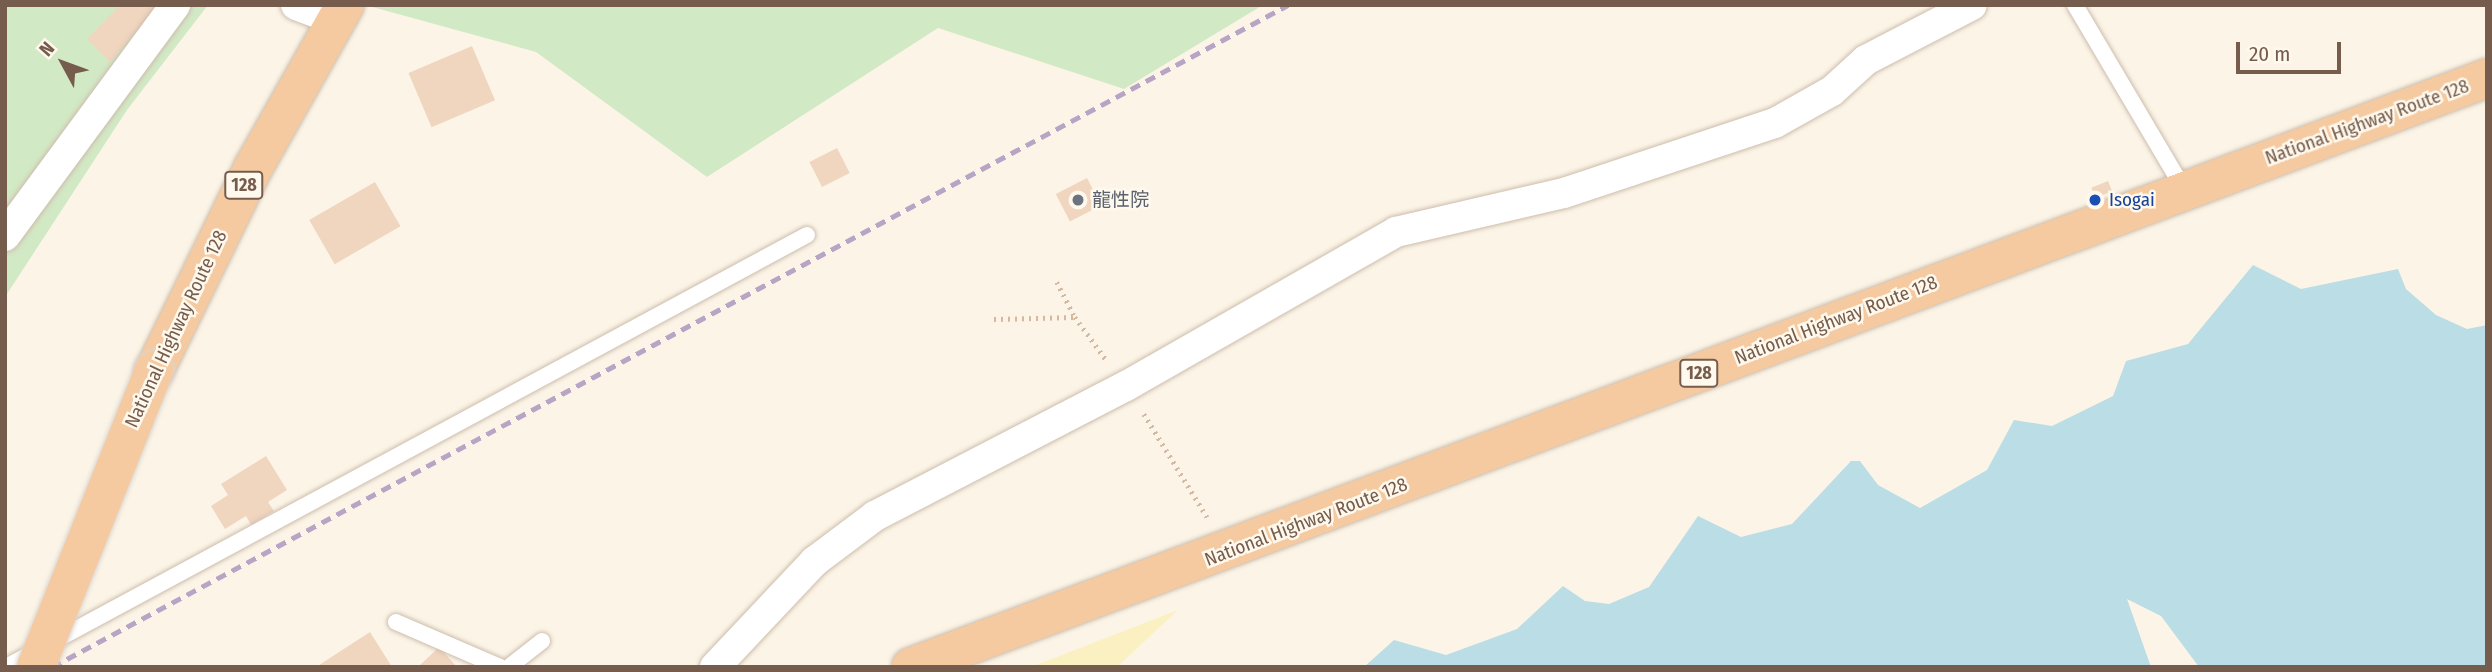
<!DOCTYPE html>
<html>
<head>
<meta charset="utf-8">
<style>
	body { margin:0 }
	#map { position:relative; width:2492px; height:672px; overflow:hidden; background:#fcf5e7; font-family:"Fira Sans Condensed","Noto Sans JP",sans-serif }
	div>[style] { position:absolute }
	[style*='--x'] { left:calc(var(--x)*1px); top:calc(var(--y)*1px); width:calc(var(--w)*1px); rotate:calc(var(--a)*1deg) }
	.green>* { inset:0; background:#d2e9c5 }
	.sand>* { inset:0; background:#faf0c2 }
	.water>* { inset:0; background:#bbdde5 }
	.building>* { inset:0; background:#f0d5bf; transform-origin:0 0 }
	.path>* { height:4.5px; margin-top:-2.25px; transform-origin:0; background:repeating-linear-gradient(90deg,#d5b8a2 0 2px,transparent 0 7px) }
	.roads { filter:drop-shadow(0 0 2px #cdbdad) drop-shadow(0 0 2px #cdbdad) }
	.service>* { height:16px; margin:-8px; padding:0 8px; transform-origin:8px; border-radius:8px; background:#fff }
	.minor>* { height:30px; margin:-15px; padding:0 15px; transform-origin:15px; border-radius:15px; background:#fff }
	.trunk>* { height:38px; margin:-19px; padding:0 19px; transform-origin:19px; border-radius:19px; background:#f6caa0 }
	.rail>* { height:5px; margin-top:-2.5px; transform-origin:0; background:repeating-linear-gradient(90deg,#b8a5c5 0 10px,transparent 0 17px) }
	.bridges { filter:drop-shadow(0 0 2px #dbd5d0) drop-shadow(0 0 2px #dbd5d0) }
	.trunk-bridge>* { height:38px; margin:-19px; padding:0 19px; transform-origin:19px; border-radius:19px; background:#f6caa0 }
	.dots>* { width:19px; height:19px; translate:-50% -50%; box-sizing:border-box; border:4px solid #fef8ed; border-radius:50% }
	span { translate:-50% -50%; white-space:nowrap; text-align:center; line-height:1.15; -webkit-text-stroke:5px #fef8ed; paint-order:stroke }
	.shield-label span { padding:2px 5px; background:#fef8ed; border:2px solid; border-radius:5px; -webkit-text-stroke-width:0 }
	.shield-label { font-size:18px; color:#755c4c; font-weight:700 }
	.street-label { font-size:19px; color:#755c4c }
	.worship-label { font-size:19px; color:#5b616d }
	.left { translate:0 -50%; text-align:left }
	.transit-label { font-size:19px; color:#164399 }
	.frame { position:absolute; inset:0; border:7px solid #755c4c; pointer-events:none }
	.north { position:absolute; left:28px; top:28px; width:70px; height:70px; -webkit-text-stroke:5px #fef8ed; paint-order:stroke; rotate:311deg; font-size:19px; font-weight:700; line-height:28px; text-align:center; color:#755c4c }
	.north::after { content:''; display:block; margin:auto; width:24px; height:32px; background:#755c4c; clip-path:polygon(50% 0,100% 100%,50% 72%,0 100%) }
	.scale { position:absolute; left:2236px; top:42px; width:105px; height:32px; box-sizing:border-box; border:4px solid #755c4c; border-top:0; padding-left:9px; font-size:21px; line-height:24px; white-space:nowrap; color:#755c4c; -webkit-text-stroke:5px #fef8ed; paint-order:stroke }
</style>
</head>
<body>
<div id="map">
	<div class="green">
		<i style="clip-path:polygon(5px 5px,208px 5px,127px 110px,5px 297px)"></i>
		<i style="clip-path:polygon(365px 5px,1263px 5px,1124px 89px,938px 28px,707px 177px,536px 52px)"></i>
	</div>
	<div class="sand">
		<i style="clip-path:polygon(1178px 610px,1117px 667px,1031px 667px)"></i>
	</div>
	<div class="water">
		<i style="clip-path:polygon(2253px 265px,2301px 289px,2398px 269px,2406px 289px,2436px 315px,2467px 329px,2487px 325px,2487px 667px,2199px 667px,2161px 616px,2127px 599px,2151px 667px,1364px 667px,1394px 640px,1446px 655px,1517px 629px,1563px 586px,1585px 601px,1609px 604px,1649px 587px,1698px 516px,1741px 537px,1792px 524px,1851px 461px,1860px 461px,1878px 485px,1920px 508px,1987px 470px,2014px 420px,2052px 426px,2113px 396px,2126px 361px,2188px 344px)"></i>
	</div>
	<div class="building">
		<i style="clip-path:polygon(120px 5px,160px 5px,110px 62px,87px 39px)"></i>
		<i style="left:472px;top:46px;width:59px;height:69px;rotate:67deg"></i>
		<i style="left:837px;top:148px;width:28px;height:31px;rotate:63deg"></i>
		<i style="left:1087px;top:178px;width:31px;height:35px;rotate:63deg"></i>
		<i style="left:2108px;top:181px;width:11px;height:18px;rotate:68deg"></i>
		<i style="left:375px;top:182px;width:51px;height:76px;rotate:60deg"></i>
		<i style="clip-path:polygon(266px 456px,287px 490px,268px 502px,274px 511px,251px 525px,246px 516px,225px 529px,211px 506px,228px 495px,221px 484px)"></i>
		<i style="clip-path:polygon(370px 632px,392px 667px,316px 667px)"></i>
		<i style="clip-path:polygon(439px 647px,457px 667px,418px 667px)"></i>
	</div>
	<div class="path">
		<i style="--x:1057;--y:282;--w:39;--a:63"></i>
		<i style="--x:994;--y:319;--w:81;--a:-1.4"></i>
		<i style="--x:1075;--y:317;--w:54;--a:54"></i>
		<i style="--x:1144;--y:414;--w:121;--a:58.5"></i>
	</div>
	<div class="roads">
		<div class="service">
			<i style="--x:2075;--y:5;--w:214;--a:59.4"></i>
			<i style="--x:396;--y:622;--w:113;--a:23.4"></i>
			<i style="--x:6;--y:667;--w:910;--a:-28.34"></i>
			<i style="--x:509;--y:667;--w:42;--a:-38.2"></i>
		</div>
		<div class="minor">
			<i style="--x:296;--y:5;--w:43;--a:20.6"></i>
			<i style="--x:5;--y:236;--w:287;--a:-53.6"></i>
			<i style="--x:715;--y:667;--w:146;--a:-46.7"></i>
			<i style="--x:815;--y:561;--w:75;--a:-36.9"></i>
			<i style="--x:875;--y:516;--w:283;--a:-27.4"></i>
			<i style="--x:1126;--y:386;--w:311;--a:-29.7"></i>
			<i style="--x:1396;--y:232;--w:172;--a:-13.1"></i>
			<i style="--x:1564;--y:193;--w:222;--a:-18.4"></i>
			<i style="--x:1775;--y:123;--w:65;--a:-29.3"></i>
			<i style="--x:1832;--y:91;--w:46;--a:-42.4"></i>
			<i style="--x:1866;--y:60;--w:119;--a:-27.4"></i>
		</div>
		<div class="trunk">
			<i style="--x:154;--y:371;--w:226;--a:-64"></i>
			<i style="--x:253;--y:168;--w:187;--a:-60.6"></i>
			<i style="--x:911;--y:667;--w:1682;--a:-20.49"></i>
		</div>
	</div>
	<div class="rail">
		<i style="--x:52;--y:667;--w:1402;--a:-28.17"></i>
	</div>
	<div class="bridges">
		<div class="trunk-bridge">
			<i style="--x:36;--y:667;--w:319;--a:-68.3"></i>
		</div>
	</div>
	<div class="dots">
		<i style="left:1078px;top:200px;background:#6b7280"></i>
		<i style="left:2095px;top:200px;background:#1a4fb4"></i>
	</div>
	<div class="shield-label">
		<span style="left:244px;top:185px">128</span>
		<span style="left:1699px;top:373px">128</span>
	</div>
	<div class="street-label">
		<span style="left:2367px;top:122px;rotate:-20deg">National Highway Route 128</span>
		<span style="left:1836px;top:320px;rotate:-21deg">National Highway Route 128</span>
		<span style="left:176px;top:329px;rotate:-65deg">National Highway Route 128</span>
		<span style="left:1306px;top:522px;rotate:-21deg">National Highway Route 128</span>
	</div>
	<div class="worship-label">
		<span class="left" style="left:1092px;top:200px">龍性院</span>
	</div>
	<div class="transit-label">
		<span class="left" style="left:2109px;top:200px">Isogai</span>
	</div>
	<div class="frame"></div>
	<div class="north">N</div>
	<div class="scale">20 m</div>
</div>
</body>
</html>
